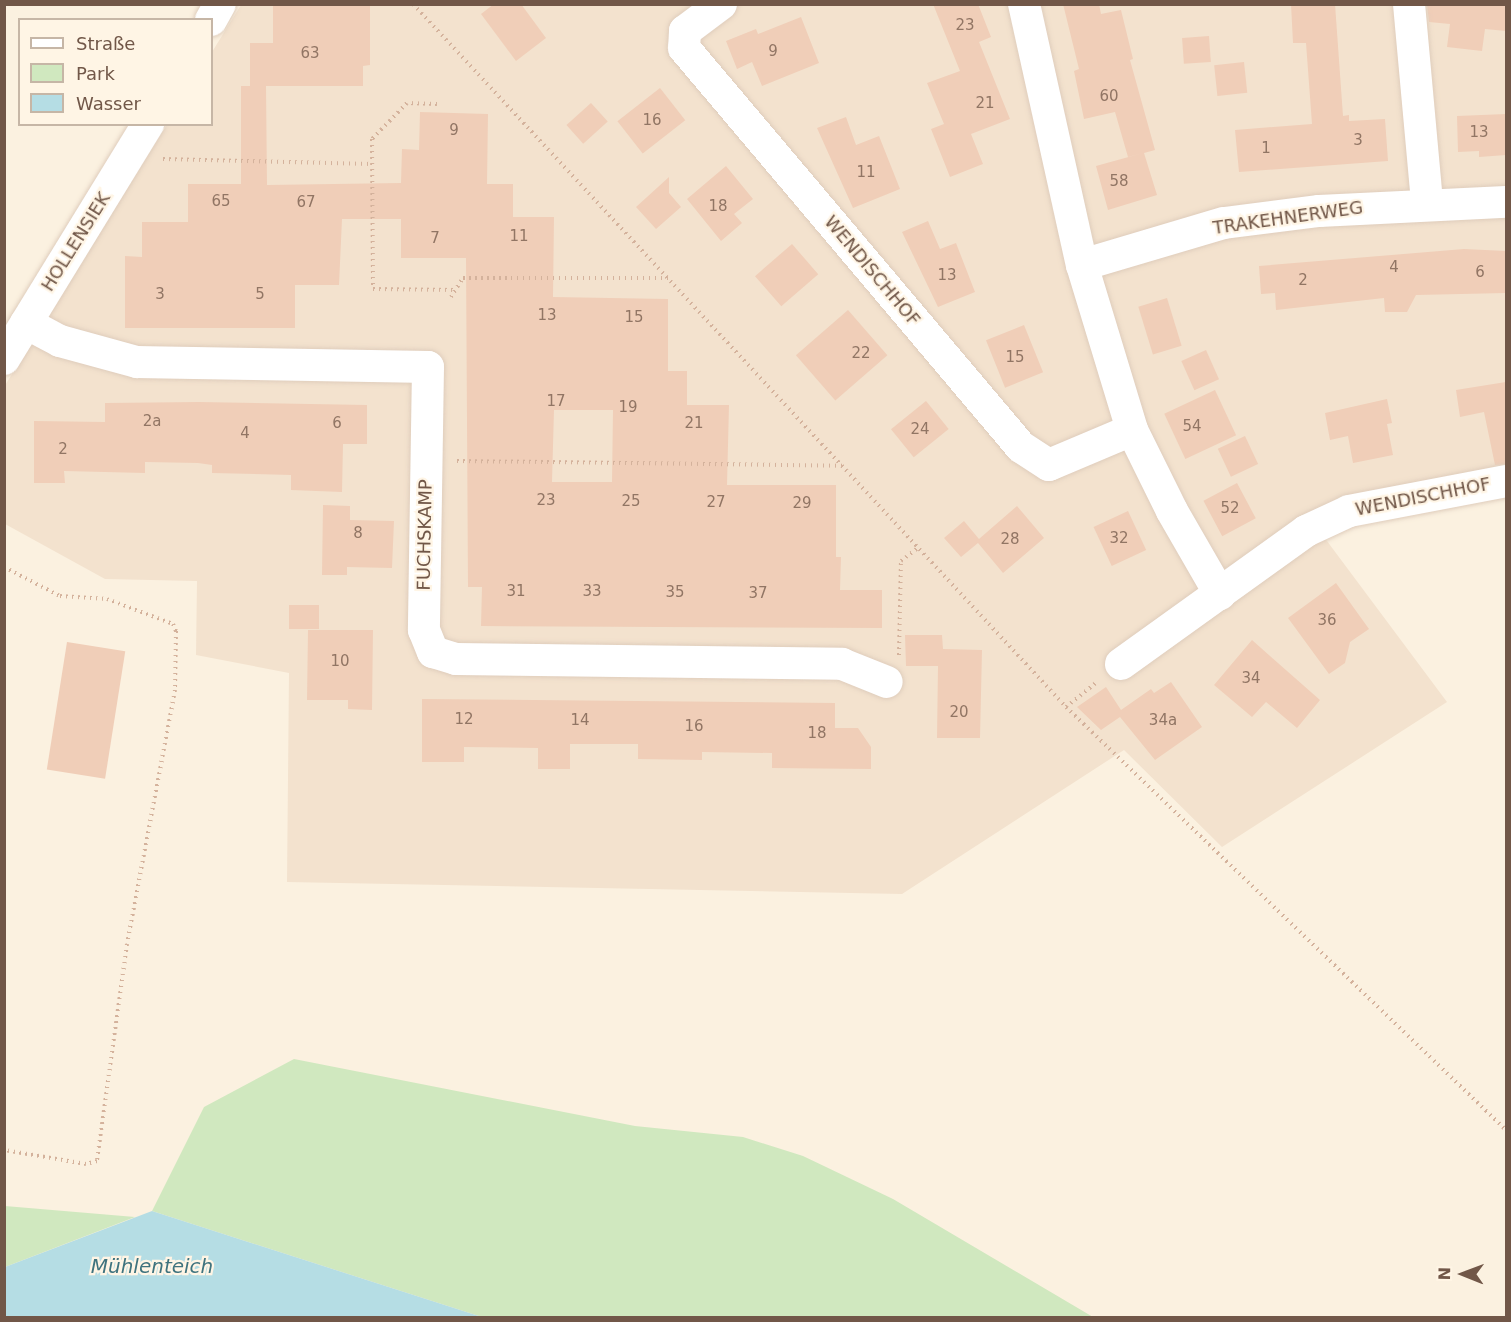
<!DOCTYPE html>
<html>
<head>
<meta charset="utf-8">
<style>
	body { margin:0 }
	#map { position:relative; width:1511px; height:1322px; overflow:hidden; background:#fbf1e0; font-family:"DejaVu Sans",sans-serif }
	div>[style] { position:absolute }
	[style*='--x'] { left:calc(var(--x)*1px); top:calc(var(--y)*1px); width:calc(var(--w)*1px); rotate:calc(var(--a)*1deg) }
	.residential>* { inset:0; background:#f3e2ce }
	.green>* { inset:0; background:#d0e8bf }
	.water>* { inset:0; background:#b5dde4 }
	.building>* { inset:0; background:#f0ceb8; transform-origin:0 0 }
	.path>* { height:4px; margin-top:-2px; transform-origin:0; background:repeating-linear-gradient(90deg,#d4b29c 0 1.5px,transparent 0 6px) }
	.roads { filter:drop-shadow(0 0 2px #dfcdbc) drop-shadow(0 0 2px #dfcdbc) }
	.street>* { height:32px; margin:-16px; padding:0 16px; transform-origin:16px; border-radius:16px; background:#fff }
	span { translate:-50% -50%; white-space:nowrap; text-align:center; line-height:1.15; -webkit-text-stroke:4.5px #fff5e5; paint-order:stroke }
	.number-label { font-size:15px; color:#917564 }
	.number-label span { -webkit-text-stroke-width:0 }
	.street-label { font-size:18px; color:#715748 }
	.water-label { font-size:20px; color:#3f737e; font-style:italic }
	.frame { position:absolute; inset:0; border:6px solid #715748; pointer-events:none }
	.legend { position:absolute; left:18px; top:18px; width:195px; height:108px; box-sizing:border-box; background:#fff5e5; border:2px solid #c6b6a6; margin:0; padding:8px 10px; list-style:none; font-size:18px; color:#715748 }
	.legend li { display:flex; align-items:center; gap:12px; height:30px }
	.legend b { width:30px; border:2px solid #c6b6a6 }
	.north { position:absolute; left:1433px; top:1244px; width:60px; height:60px; -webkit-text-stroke:4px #fff5e5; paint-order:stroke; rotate:271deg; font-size:16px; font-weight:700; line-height:24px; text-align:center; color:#715748 }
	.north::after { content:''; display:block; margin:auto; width:21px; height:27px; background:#715748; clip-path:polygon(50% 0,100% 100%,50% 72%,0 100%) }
</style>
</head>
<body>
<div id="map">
	<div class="residential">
		<i style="clip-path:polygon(241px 5px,1506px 5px,1506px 494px,1353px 525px,1324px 537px,1447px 702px,1222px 847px,1124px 750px,902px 894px,287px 882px,289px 673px,196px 655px,197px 581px,105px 579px,5px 524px,4px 387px,167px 125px,212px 124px,212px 52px)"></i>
	</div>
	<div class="green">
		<i style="clip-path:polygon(294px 1059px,635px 1126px,743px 1137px,803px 1156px,893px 1199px,1093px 1317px,482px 1317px,152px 1211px,204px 1107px)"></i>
		<i style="clip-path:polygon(5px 1206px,135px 1217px,5px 1267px)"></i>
	</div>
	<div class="water">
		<i style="clip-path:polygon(152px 1211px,482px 1317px,5px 1317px,5px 1267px)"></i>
	</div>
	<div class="building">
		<i style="clip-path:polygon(evenodd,273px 4px,370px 4px,370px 65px,363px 66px,363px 86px,266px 86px,267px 185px,401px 183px,402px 149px,419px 150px,420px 112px,488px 114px,487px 184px,513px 184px,513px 217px,554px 217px,553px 297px,668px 299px,668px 371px,687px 371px,687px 405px,729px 405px,727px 485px,836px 485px,836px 557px,841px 557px,840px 590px,882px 590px,882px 628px,481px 626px,482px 587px,468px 587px,466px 258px,401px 258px,401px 219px,342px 219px,339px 285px,295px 285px,295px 328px,125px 328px,125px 256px,142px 257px,142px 222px,188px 222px,188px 184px,241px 184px,241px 86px,255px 86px,250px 86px,250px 43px,273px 43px,273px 4px,554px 410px,613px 410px,612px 482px,552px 482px,554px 410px)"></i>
		<i style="clip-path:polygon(494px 4px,521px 4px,546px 38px,516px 61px,481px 14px)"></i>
		<i style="clip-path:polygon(933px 4px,978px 4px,991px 37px,979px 42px,1010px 119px,971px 134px,983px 164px,950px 177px,931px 129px,944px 124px,927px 83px,960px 71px)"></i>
		<i style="clip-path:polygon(1063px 4px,1099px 4px,1101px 14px,1121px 10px,1133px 59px,1130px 60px,1155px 150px,1144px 153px,1157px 195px,1108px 210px,1096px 166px,1143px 153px,1128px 157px,1115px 112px,1084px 119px,1074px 71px,1079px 69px)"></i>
		<i style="clip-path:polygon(1291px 4px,1335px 4px,1343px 116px,1349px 115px,1349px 121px,1385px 119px,1388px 161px,1239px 172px,1235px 130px,1312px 124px,1306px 43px,1293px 43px)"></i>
		<i style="clip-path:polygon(1427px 4px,1506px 4px,1506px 31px,1485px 29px,1482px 51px,1447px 47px,1450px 24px,1429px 22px)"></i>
		<i style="clip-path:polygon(801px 17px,819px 63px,762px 86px,752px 62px,737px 69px,726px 41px,756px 29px,758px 34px)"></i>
		<i style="left:1209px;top:36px;width:26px;height:27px;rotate:86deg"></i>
		<i style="left:1244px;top:62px;width:31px;height:30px;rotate:84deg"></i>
		<i style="left:660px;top:88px;width:41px;height:54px;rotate:52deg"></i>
		<i style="left:591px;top:103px;width:25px;height:33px;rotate:48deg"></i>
		<i style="clip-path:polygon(1506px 114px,1506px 155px,1479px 157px,1479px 151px,1458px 152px,1457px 116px)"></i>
		<i style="clip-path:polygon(846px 117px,856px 145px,879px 136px,900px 189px,853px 208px,817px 128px)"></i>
		<i style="clip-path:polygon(726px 166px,753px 199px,734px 214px,742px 223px,721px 241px,687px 199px)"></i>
		<i style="clip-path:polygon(669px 177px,669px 193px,681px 207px,656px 229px,636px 207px)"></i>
		<i style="clip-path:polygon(928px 221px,940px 249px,956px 243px,975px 292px,938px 307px,902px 232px)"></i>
		<i style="left:792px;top:244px;width:40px;height:49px;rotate:49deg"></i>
		<i style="clip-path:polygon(1464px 249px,1506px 251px,1506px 293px,1416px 295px,1407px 312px,1385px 312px,1384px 298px,1276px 310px,1275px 293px,1261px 294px,1259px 266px)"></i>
		<i style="left:1167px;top:298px;width:50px;height:30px;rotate:73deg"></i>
		<i style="left:848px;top:310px;width:60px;height:69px;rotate:49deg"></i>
		<i style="left:1024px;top:325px;width:51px;height:41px;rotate:68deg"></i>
		<i style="left:1206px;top:350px;width:32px;height:27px;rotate:66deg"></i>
		<i style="clip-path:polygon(1506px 382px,1506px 464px,1495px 465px,1484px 412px,1460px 417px,1456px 390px)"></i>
		<i style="left:1215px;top:390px;width:50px;height:56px;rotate:65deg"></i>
		<i style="clip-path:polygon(1387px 399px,1392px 423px,1387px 424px,1393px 455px,1353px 463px,1348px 436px,1330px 440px,1325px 413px)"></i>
		<i style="left:926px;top:401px;width:36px;height:45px;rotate:51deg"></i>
		<i style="clip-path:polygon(199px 402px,367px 405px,367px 444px,343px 444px,342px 492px,291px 490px,291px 475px,212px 473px,212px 465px,198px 463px,145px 462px,145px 473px,64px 471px,65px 483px,34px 483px,34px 421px,105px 422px,105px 403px)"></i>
		<i style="left:1245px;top:436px;width:31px;height:30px;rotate:65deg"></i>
		<i style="left:1237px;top:483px;width:40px;height:38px;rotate:62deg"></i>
		<i style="clip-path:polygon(323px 505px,350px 506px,350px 520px,394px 521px,392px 568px,347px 567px,347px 575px,322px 575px)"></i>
		<i style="clip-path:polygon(1017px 506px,1044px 538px,1003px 573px,978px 543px,961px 557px,944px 538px,964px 521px,979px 539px)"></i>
		<i style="left:1128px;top:511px;width:43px;height:38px;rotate:65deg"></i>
		<i style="clip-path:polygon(1336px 583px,1369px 629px,1350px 642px,1345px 663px,1329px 674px,1288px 618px)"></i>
		<i style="left:289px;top:605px;width:30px;height:24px"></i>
		<i style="clip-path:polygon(308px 630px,373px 630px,372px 710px,348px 709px,348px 700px,307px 700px)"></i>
		<i style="clip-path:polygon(905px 635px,942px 635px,943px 649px,982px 650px,980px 738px,937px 738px,938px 666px,906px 666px)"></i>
		<i style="clip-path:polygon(1252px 640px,1320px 700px,1297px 728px,1266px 702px,1252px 717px,1214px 685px)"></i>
		<i style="left:67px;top:642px;width:59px;height:129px;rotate:9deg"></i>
		<i style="clip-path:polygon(1171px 682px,1202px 727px,1155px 760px,1120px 717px,1101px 730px,1077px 707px,1106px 687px,1121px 710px,1151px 689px,1154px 693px)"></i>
		<i style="clip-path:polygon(422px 699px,835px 703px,835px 728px,858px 728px,871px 747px,871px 769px,772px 768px,772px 753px,702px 752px,702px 760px,638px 759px,638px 744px,570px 744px,570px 769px,538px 769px,538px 748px,464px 747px,464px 762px,422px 762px)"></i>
	</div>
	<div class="path">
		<i style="--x:413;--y:4;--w:959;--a:47.11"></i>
		<i style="--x:1066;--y:707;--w:610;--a:43.87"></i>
		<i style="--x:437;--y:104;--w:30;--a:-178"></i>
		<i style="--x:407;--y:103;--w:50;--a:134.2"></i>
		<i style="--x:372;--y:139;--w:150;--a:89.6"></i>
		<i style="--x:373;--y:289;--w:83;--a:0.7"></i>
		<i style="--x:163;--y:159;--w:209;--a:1.4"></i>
		<i style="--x:451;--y:297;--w:22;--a:-58"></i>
		<i style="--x:463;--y:278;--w:205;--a:0"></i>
		<i style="--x:457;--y:461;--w:387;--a:0.7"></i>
		<i style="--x:4;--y:567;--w:63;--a:27.4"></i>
		<i style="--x:60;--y:596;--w:47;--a:3.7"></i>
		<i style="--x:107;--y:599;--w:71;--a:20.7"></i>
		<i style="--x:173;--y:624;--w:8;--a:67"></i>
		<i style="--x:176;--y:631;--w:59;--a:91"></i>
		<i style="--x:175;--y:690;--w:258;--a:100.7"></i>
		<i style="--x:127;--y:944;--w:219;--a:97.9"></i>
		<i style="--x:97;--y:1161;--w:11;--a:165"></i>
		<i style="--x:86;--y:1164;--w:83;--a:-170.3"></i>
		<i style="--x:899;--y:655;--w:94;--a:-88.8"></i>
		<i style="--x:901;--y:561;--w:23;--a:-38"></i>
		<i style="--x:1066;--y:707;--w:38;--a:-39"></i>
	</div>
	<div class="roads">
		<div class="street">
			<i style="--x:721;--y:4;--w:45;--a:143.1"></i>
			<i style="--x:685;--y:31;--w:17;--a:93"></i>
			<i style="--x:684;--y:48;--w:522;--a:49.82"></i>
			<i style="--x:1021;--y:447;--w:33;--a:33"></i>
			<i style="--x:1049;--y:465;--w:90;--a:-22.9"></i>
			<i style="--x:1024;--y:4;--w:267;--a:77.5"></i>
			<i style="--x:1082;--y:265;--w:172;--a:73.1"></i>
			<i style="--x:1132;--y:430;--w:90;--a:63.7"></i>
			<i style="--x:1172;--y:511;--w:96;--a:60"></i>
			<i style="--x:1409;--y:4;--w:200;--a:84.8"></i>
			<i style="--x:211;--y:20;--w:18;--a:-61"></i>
			<i style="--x:1082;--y:265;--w:148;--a:-16.5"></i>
			<i style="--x:1224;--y:223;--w:96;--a:-7.2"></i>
			<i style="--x:1319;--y:211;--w:187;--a:-2.8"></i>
			<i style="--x:26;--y:323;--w:38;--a:28"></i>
			<i style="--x:60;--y:341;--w:80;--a:15.3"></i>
			<i style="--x:137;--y:362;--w:291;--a:1"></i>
			<i style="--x:428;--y:367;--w:263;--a:90.9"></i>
			<i style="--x:424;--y:630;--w:24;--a:68"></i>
			<i style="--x:433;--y:652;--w:24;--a:17"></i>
			<i style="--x:456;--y:659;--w:386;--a:0.7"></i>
			<i style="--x:842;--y:664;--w:48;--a:21.8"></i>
			<i style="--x:4;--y:359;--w:276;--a:-58.5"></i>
			<i style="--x:1121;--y:664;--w:228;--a:-35.7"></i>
			<i style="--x:1306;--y:531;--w:47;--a:-24.9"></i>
			<i style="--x:1349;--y:511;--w:160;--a:-10.8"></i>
		</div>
	</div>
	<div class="number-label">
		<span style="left:965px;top:26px">23</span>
		<span style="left:773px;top:52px">9</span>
		<span style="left:310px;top:54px">63</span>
		<span style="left:1109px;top:97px">60</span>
		<span style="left:985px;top:104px">21</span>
		<span style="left:652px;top:121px">16</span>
		<span style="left:454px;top:131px">9</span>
		<span style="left:1479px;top:133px">13</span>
		<span style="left:1358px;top:141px">3</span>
		<span style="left:1266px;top:149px">1</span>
		<span style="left:866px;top:173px">11</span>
		<span style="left:1119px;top:182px">58</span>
		<span style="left:221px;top:202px">65</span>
		<span style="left:306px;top:203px">67</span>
		<span style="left:718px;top:207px">18</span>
		<span style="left:519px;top:237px">11</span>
		<span style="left:435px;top:239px">7</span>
		<span style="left:1394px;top:268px">4</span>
		<span style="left:1480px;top:273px">6</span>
		<span style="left:947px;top:276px">13</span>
		<span style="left:1303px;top:281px">2</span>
		<span style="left:160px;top:295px">3</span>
		<span style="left:260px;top:295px">5</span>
		<span style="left:547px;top:316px">13</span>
		<span style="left:634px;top:318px">15</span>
		<span style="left:861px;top:354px">22</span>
		<span style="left:1015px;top:358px">15</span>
		<span style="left:556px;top:402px">17</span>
		<span style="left:628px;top:408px">19</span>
		<span style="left:152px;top:422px">2a</span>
		<span style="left:337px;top:424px">6</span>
		<span style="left:694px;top:424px">21</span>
		<span style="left:1192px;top:427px">54</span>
		<span style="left:920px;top:430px">24</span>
		<span style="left:245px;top:434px">4</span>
		<span style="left:63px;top:450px">2</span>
		<span style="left:546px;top:501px">23</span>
		<span style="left:631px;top:502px">25</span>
		<span style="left:716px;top:503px">27</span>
		<span style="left:802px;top:504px">29</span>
		<span style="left:1230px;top:509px">52</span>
		<span style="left:358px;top:534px">8</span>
		<span style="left:1119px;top:539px">32</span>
		<span style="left:1010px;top:540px">28</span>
		<span style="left:516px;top:592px">31</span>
		<span style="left:592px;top:592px">33</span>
		<span style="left:675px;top:593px">35</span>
		<span style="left:758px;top:594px">37</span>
		<span style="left:1327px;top:621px">36</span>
		<span style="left:340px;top:662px">10</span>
		<span style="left:1251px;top:679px">34</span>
		<span style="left:959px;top:713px">20</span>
		<span style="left:464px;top:720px">12</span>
		<span style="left:580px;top:721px">14</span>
		<span style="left:1163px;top:721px">34a</span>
		<span style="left:694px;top:727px">16</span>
		<span style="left:817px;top:734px">18</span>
	</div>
	<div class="street-label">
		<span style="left:1288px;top:218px;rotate:-8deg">TRAKEHNERWEG</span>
		<span style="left:76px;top:242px;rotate:-58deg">HOLLENSIEK</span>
		<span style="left:872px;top:271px;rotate:50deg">WENDISCHHOF</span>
		<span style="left:1423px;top:497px;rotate:-11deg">WENDISCHHOF</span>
		<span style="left:425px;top:535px;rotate:-89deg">FUCHSKAMP</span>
	</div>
	<div class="water-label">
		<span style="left:152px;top:1266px">Mühlenteich</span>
	</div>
	<div class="frame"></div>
	<ul class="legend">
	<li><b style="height:8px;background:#fff"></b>Straße</li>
	<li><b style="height:16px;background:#d0e8bf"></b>Park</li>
	<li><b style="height:16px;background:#b5dde4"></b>Wasser</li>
	</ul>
	<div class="north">N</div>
</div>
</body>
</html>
